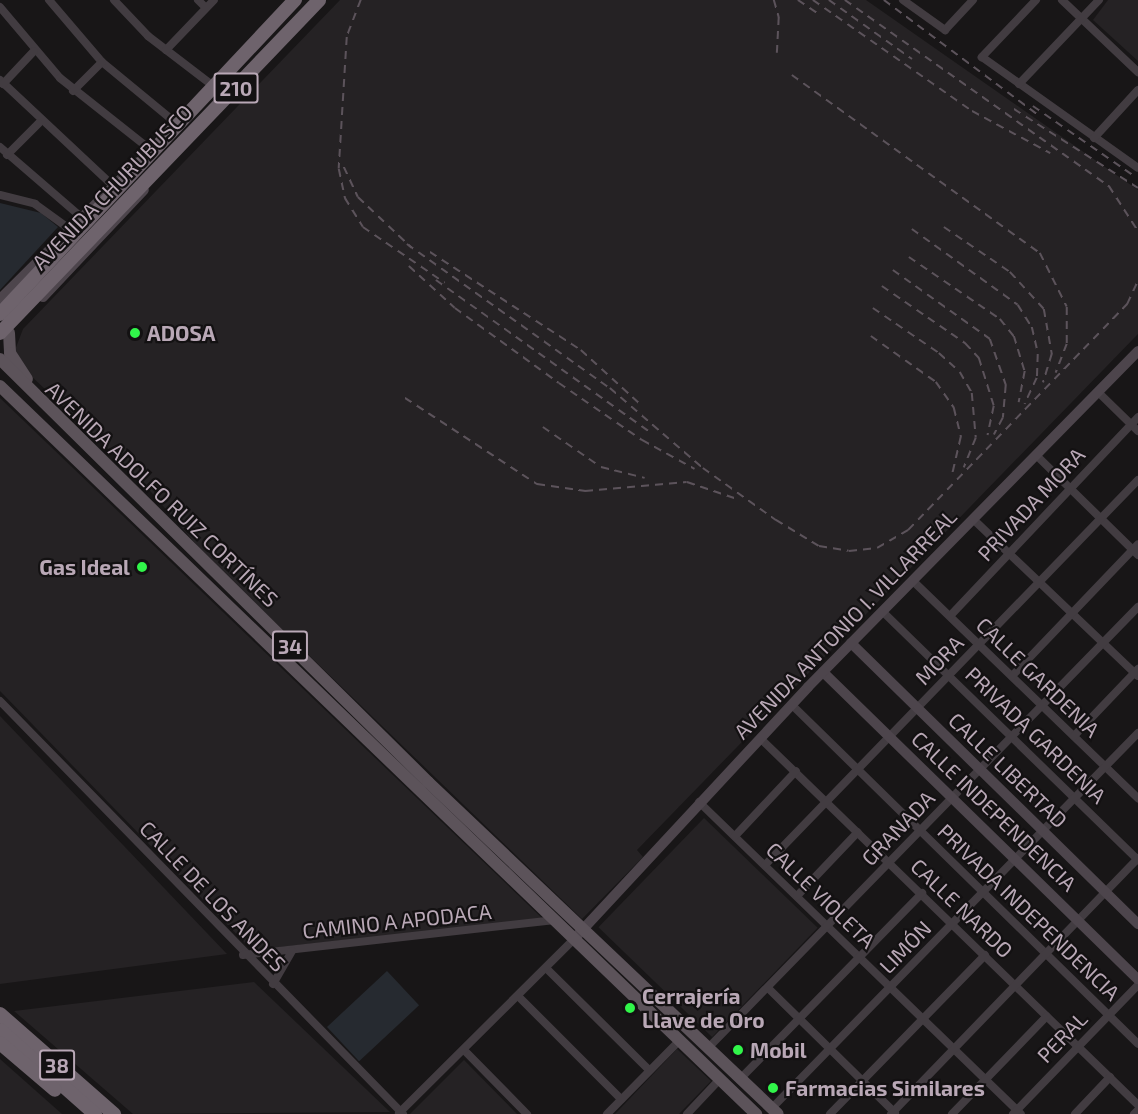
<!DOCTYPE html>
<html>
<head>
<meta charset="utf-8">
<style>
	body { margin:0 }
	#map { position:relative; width:1138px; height:1114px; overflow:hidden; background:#181617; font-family:"Exo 2",sans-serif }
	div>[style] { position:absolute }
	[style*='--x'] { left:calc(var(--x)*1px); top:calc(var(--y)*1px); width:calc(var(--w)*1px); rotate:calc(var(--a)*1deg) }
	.built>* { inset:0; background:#252224; transform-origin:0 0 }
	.green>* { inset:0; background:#262a30; transform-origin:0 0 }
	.street>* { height:8px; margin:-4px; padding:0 4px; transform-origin:4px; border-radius:4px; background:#423c41 }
	.secondary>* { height:10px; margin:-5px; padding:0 5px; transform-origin:5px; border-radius:5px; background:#4d454c }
	.primary>* { height:12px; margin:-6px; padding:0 6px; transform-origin:6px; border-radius:6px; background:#5c535a }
	.highway>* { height:14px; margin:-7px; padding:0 7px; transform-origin:7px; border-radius:7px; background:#6e636c }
	.rail>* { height:1.5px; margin-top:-0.75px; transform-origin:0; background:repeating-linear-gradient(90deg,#5c535b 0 8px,transparent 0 14px) }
	.dots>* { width:16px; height:16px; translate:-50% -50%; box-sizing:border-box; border:3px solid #131112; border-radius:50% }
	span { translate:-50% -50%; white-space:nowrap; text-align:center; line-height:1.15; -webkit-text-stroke:4.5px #131112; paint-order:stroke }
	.shield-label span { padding:2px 4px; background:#131112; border:2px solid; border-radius:4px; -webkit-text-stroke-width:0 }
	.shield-label { font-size:20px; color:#b9a8b6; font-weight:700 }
	.street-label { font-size:21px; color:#b9a8b6 }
	.poi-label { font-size:21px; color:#b9a8b6; font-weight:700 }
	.left { translate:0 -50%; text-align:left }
	.right { translate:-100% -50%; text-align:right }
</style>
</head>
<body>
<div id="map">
	<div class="built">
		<i style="clip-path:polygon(340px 0,866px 0,1138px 190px,1138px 334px,637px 850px,643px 857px,582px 919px,207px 557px,139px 478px,29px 374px,15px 350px,23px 329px)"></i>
		<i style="clip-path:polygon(1108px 0,1138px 0,1138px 61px,1093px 20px)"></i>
		<i style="clip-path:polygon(0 398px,543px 919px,252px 950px,0 691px)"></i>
		<i style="clip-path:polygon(0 716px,227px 954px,0 984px)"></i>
		<i style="left:704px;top:818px;width:158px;height:152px;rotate:44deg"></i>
		<i style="clip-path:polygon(254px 982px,390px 1112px,133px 1114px,14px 1011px)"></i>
		<i style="clip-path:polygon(677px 1049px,711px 1081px,679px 1114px,615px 1114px)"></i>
		<i style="clip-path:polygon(0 1059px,62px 1114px,0 1114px)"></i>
		<i style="clip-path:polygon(464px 1060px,517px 1114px,410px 1114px)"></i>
	</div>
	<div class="green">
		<i style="clip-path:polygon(0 203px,41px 213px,58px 227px,0 290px)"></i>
		<i style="left:387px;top:971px;width:47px;height:82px;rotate:47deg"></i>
	</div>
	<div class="street">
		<i style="--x:49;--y:0;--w:82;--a:49.5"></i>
		<i style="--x:102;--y:62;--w:96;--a:39.5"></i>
		<i style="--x:114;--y:0;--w:50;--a:46.6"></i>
		<i style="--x:148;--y:36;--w:81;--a:37.4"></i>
		<i style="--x:198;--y:0;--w:11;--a:45"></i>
		<i style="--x:903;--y:0;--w:52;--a:35.5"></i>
		<i style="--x:945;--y:30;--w:41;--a:-47"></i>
		<i style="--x:1036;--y:0;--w:79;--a:133.5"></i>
		<i style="--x:982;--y:57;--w:191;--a:35.4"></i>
		<i style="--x:1062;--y:0;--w:105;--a:43.5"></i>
		<i style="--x:0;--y:7;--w:93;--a:49.8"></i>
		<i style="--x:60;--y:78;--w:117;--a:38.4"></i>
		<i style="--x:166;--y:50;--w:69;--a:-46.2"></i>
		<i style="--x:0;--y:80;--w:152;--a:43.1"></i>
		<i style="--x:3;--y:84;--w:45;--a:-46.8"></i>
		<i style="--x:1019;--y:84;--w:116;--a:-46.4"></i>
		<i style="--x:73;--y:91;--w:41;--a:-45"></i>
		<i style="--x:1094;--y:138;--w:65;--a:-47.5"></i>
		<i style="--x:0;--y:147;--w:106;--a:40.8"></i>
		<i style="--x:7;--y:155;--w:45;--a:-45"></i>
		<i style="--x:0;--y:195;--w:36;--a:14"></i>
		<i style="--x:35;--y:204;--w:41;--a:36"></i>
		<i style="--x:1098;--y:392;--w:56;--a:44.3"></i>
		<i style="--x:1036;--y:455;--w:143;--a:44.4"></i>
		<i style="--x:974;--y:520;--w:226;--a:43.6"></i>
		<i style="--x:913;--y:581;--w:313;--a:44"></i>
		<i style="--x:883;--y:612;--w:356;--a:44.2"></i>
		<i style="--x:950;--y:616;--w:274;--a:-46.6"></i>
		<i style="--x:1012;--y:676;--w:182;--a:-46.3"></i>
		<i style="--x:0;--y:701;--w:577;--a:45.7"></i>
		<i style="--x:792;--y:705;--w:484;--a:44.4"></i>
		<i style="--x:1074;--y:736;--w:93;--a:-46.3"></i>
		<i style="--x:760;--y:738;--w:527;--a:44.15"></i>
		<i style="--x:699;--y:802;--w:448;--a:44.1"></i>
		<i style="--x:735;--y:836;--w:89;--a:-46.8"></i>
		<i style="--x:765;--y:865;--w:536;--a:-45.91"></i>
		<i style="--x:797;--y:896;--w:88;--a:-46.4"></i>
		<i style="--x:243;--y:955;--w:314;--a:-6.4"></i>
		<i style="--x:546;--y:968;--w:145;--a:44.7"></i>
		<i style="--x:273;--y:984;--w:38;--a:-60"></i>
		<i style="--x:768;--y:988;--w:178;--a:44.5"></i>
		<i style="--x:518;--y:996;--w:146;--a:45"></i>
		<i style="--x:709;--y:1047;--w:615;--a:-45.73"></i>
		<i style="--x:464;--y:1050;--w:90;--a:45.5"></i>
		<i style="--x:741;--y:1078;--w:259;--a:-45.6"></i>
		<i style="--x:772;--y:1108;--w:524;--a:-45.7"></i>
		<i style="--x:399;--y:1113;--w:247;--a:-44.8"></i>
		<i style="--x:607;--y:1114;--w:104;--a:-45.4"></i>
		<i style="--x:687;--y:1114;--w:48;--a:-46.7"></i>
		<i style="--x:830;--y:1114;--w:222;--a:-45.7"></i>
		<i style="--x:891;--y:1114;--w:356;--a:-46"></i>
		<i style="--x:952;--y:1114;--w:136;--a:-45.9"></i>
		<i style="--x:1013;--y:1114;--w:180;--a:-45.9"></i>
		<i style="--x:1075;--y:1114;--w:51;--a:-46.6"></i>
		<i style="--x:1134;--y:1114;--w:6;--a:-45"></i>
	</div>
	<div class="secondary">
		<i style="--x:43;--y:297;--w:147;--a:-46.7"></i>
		<i style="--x:0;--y:299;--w:194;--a:-44.8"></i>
		<i style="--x:851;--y:643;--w:402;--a:44.4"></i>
		<i style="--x:823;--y:672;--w:440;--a:44.3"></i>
		<i style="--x:574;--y:939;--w:344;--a:-47.1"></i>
		<i style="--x:808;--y:687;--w:471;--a:-45.5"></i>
	</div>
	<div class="primary">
		<i style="--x:9;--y:333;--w:20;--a:87"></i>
		<i style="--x:10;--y:353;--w:31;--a:57"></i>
		<i style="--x:0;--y:359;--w:602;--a:44.66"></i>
		<i style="--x:428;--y:782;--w:482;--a:43.5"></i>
		<i style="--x:0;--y:386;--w:1050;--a:43.92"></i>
	</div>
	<div class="highway">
		<i style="--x:0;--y:314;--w:431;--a:-46.8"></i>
		<i style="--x:0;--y:333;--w:461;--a:-46.2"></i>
		<i style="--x:0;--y:1014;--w:152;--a:41.3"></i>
		<i style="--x:0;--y:1030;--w:127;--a:41.5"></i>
		<i style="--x:0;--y:1043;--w:72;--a:40.5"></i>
	</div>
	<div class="rail">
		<i style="--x:361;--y:0;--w:40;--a:111"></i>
		<i style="--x:347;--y:37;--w:132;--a:93.5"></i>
		<i style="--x:339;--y:169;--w:30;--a:78"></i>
		<i style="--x:345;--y:198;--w:34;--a:58"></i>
		<i style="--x:363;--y:227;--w:99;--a:34.3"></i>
		<i style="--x:774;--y:0;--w:18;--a:74"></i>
		<i style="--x:779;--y:17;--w:36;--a:93"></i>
		<i style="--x:798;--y:0;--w:27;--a:34"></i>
		<i style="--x:813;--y:0;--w:194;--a:34.9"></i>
		<i style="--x:972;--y:111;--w:89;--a:28.3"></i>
		<i style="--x:829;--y:0;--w:102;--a:35.4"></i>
		<i style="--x:845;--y:0;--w:323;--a:35.2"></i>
		<i style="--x:1109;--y:186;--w:54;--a:57.2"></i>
		<i style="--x:884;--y:0;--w:191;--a:36.7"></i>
		<i style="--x:792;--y:75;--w:305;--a:35.7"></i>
		<i style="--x:1040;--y:253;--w:60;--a:63.4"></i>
		<i style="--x:1067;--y:307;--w:37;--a:90"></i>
		<i style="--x:1067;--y:344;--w:31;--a:111"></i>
		<i style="--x:1033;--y:106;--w:126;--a:34.7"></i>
		<i style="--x:1014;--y:109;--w:147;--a:32.5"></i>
		<i style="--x:344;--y:167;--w:33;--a:65"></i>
		<i style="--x:358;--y:197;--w:74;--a:43.4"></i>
		<i style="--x:944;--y:227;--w:80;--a:34.3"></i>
		<i style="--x:1010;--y:272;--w:50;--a:47.4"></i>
		<i style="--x:1044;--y:309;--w:46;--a:79.9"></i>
		<i style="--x:1052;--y:354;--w:30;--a:107"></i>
		<i style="--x:912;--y:229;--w:130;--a:35.6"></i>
		<i style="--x:1018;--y:305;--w:26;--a:58"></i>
		<i style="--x:1032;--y:327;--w:28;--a:77"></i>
		<i style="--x:1038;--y:354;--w:24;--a:92"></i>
		<i style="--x:1037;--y:378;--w:29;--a:115"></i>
		<i style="--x:407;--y:244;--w:249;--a:35.4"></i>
		<i style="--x:610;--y:388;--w:123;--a:40.7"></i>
		<i style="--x:703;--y:468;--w:90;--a:35.5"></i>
		<i style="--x:776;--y:520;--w:50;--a:31.2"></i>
		<i style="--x:819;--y:546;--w:30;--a:9"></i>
		<i style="--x:849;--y:551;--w:28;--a:-6"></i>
		<i style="--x:877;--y:548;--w:36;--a:-30"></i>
		<i style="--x:908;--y:530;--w:315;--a:-45.9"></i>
		<i style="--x:1127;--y:304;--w:26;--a:-65"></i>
		<i style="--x:430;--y:252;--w:180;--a:33"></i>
		<i style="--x:581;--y:350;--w:79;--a:42.4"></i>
		<i style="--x:909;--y:257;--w:110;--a:34.3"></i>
		<i style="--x:1000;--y:319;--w:22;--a:51"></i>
		<i style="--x:1014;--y:336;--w:37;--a:73"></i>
		<i style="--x:1025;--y:371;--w:32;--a:101"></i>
		<i style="--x:409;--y:266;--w:62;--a:42.4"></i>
		<i style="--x:455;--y:308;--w:128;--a:35.8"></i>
		<i style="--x:559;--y:383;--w:101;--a:34.5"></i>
		<i style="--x:642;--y:440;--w:60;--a:28.7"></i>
		<i style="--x:893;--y:270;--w:119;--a:35.4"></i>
		<i style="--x:990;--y:339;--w:49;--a:70.8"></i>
		<i style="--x:1006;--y:385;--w:33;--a:95"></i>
		<i style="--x:1003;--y:418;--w:19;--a:118"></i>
		<i style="--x:436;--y:280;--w:264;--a:35.4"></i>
		<i style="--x:882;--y:286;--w:101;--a:34.5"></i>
		<i style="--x:965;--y:343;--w:21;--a:47"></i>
		<i style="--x:979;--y:358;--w:50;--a:72.6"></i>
		<i style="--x:994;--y:406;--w:30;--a:102"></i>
		<i style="--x:873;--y:308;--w:80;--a:34.3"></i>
		<i style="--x:939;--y:353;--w:28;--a:42"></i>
		<i style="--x:960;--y:372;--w:24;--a:60"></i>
		<i style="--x:972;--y:393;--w:45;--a:84.9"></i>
		<i style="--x:976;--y:438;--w:32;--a:112"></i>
		<i style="--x:871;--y:336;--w:80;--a:35.3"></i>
		<i style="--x:936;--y:382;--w:32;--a:55"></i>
		<i style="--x:954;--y:408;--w:30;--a:76"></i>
		<i style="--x:961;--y:437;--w:40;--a:103"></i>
		<i style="--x:405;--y:398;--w:158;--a:33.1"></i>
		<i style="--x:537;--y:484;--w:49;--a:8.3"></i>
		<i style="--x:585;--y:491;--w:102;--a:-5"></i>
		<i style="--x:687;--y:482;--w:53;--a:18.8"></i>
		<i style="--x:543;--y:427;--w:70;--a:34.6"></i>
		<i style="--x:601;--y:467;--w:45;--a:14"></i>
	</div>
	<div class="dots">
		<i style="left:135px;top:333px;background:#31f54a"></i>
		<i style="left:142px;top:567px;background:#31f54a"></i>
		<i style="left:630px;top:1008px;background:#31f54a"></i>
		<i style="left:738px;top:1050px;background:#31f54a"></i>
		<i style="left:773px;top:1088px;background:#31f54a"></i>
	</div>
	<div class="shield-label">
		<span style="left:236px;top:88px">210</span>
		<span style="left:290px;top:646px">34</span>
		<span style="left:57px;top:1065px">38</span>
	</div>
	<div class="street-label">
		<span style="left:112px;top:187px;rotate:-46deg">AVENIDA CHURUBUSCO</span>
		<span style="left:162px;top:494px;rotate:44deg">AVENIDA ADOLFO RUIZ CORTÍNES</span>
		<span style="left:1031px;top:504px;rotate:-47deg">PRIVADA MORA</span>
		<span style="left:845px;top:624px;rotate:-46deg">AVENIDA ANTONIO I. VILLARREAL</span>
		<span style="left:939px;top:660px;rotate:-46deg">MORA</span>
		<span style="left:1038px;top:677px;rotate:44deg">CALLE GARDENIA</span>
		<span style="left:1036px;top:735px;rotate:44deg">PRIVADA GARDENIA</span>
		<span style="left:1008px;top:770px;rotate:44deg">CALLE LIBERTAD</span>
		<span style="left:994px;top:811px;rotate:44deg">CALLE INDEPENDENCIA</span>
		<span style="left:898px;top:828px;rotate:-46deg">GRANADA</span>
		<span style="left:821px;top:895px;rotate:44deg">CALLE VIOLETA</span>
		<span style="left:213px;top:896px;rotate:46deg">CALLE DE LOS ANDES</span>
		<span style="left:962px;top:908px;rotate:44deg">CALLE NARDO</span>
		<span style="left:1029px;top:912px;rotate:44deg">PRIVADA INDEPENDENCIA</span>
		<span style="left:397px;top:921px;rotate:-6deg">CAMINO A APODACA</span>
		<span style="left:905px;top:947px;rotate:-46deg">LIMÓN</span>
		<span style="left:1062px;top:1037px;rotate:-46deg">PERAL</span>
	</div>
	<div class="poi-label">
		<span class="left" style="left:147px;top:333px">ADOSA</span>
		<span class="right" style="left:130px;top:567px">Gas Ideal</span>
		<span class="left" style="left:642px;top:1008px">Cerrajería<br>Llave de Oro</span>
		<span class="left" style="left:750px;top:1050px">Mobil</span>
		<span class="left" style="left:785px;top:1088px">Farmacias Similares</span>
	</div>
</div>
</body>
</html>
